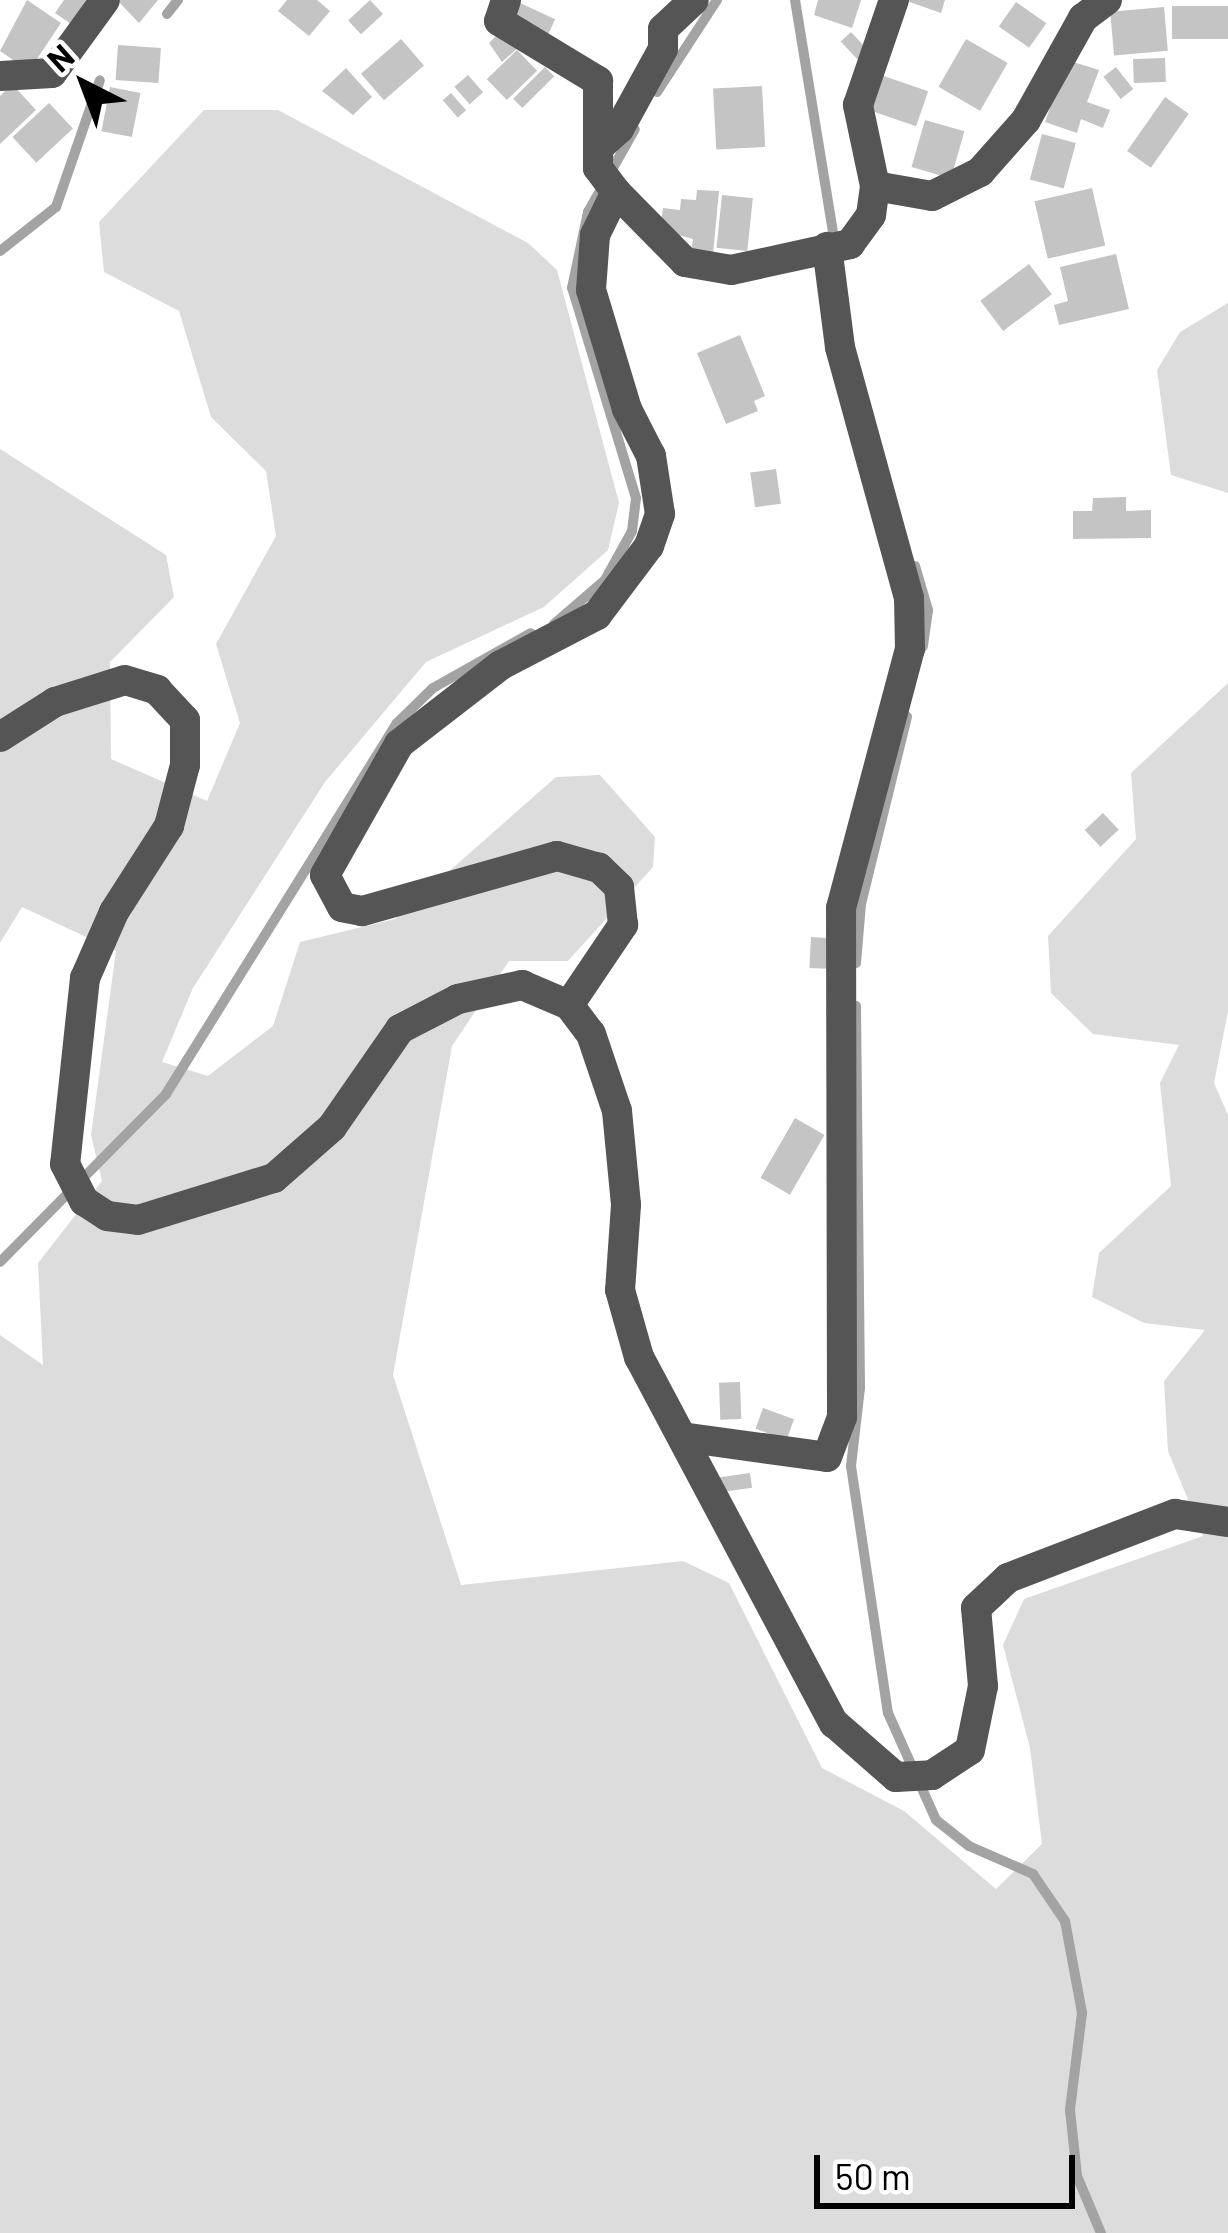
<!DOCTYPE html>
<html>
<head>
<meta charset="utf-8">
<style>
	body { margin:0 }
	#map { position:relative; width:1228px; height:2233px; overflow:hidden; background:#fff; font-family:Barlow,sans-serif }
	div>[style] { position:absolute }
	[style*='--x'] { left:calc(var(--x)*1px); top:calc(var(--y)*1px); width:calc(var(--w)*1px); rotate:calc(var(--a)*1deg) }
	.green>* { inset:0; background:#dcdcdc }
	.stream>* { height:10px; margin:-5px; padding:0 5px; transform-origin:5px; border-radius:5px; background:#a3a3a3 }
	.building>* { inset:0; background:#c4c4c4; transform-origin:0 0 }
	.minor>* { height:30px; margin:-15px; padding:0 15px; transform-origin:15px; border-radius:15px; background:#555 }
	span { translate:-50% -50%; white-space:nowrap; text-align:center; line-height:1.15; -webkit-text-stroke:9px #fff; paint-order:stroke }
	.north { position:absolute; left:24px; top:24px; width:120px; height:120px; -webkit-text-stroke:9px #fff; paint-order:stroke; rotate:318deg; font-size:33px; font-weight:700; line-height:48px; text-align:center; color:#000 }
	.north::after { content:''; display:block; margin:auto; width:42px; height:54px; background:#000; clip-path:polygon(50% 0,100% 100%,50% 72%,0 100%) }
	.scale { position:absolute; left:814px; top:2155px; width:261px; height:54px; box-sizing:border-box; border:6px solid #000; border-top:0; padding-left:15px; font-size:36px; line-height:42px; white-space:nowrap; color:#000; -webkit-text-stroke:9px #fff; paint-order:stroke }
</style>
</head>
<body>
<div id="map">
	<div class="green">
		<i style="clip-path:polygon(204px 110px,278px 110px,528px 243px,557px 270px,619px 503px,608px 550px,544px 607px,426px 662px,325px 782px,193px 988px,162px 1062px,208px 1076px,273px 1026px,300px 942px,395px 919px,556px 777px,600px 775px,655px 837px,653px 867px,568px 961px,509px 961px,452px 1046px,393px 1375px,461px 1585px,683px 1561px,729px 1583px,822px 1768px,904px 1811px,996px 1889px,1042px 1844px,1030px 1748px,1003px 1645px,1024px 1599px,1203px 1536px,1168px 1451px,1164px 1381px,1205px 1330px,1144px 1323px,1092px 1297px,1099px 1253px,1171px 1186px,1160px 1083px,1179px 1045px,1093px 1034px,1051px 993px,1048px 936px,1136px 839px,1131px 773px,1228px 683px,1228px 1011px,1214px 1083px,1228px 1115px,1228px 2233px,0 2233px,0 1335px,43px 1365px,38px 1263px,102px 1181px,91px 1135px,116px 951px,22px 907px,0 943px,0 449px,166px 555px,174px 597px,110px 662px,111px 759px,207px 801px,240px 723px,216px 644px,276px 536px,266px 471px,211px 417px,179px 311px,104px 272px,99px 222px)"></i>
		<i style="clip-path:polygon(1228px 303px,1228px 493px,1171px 475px,1157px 370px,1180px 332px)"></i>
	</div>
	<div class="stream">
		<i style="--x:795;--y:0;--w:248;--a:80.7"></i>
		<i style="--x:167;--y:14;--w:18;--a:-52"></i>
		<i style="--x:657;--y:92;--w:110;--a:-56.9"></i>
		<i style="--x:0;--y:251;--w:71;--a:-38.2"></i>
		<i style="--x:56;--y:207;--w:134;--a:-70.9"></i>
		<i style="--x:915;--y:566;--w:46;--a:73.5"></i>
		<i style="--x:928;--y:610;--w:37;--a:98"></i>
		<i style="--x:554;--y:624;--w:67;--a:-40.8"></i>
		<i style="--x:605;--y:580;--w:56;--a:-61.1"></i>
		<i style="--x:632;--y:531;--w:33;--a:-83"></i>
		<i style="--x:636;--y:498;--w:220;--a:-106.9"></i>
		<i style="--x:572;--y:288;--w:78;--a:-78.1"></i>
		<i style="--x:588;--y:212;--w:95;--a:-60.5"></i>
		<i style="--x:856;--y:963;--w:59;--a:-85.2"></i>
		<i style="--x:861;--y:904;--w:193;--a:-76.2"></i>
		<i style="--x:856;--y:1006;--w:382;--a:89.4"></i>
		<i style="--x:860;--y:1388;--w:79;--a:96.6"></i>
		<i style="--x:851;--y:1466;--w:250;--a:81.5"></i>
		<i style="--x:888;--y:1713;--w:117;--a:65.8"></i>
		<i style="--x:936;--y:1820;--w:42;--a:38.2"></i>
		<i style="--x:969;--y:1846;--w:70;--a:23.6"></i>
		<i style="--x:1033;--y:1874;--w:57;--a:55.8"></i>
		<i style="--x:1065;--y:1921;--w:94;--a:79.5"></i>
		<i style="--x:1082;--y:2013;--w:98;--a:97.1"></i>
		<i style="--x:1070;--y:2110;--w:66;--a:83.9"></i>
		<i style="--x:1077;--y:2176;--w:62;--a:67.2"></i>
		<i style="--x:0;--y:1262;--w:236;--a:-45.3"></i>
		<i style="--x:166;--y:1094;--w:437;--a:-58.1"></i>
		<i style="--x:397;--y:723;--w:50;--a:-44.2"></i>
		<i style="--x:433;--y:688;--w:112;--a:-29.3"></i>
	</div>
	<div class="building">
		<i style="clip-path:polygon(27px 0,61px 23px,29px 71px,0 51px)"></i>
		<i style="clip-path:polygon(64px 0,90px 0,74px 26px,55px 13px)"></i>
		<i style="clip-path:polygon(117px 0,158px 0,139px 23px)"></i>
		<i style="clip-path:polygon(287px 0,317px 0,330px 11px,309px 36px,278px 11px)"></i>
		<i style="left:370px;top:0;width:19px;height:30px;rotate:47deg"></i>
		<i style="clip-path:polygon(818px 0,861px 0,852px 28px,814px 15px)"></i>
		<i style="clip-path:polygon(904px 0,945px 0,941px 13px)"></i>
		<i style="left:518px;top:2px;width:41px;height:23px;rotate:25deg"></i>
		<i style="left:1016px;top:2px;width:37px;height:30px;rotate:35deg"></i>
		<i style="left:1172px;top:6px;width:56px;height:33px"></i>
		<i style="left:1164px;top:7px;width:44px;height:54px;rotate:85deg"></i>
		<i style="clip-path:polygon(502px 30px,521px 45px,502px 62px,489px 43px)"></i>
		<i style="left:851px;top:32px;width:25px;height:14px;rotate:47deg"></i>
		<i style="left:401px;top:39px;width:35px;height:53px;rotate:49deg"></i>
		<i style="left:966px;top:39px;width:48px;height:55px;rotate:30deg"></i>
		<i style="left:118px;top:45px;width:43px;height:35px;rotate:4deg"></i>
		<i style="left:517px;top:50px;width:29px;height:42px;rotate:46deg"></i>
		<i style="left:1165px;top:58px;width:24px;height:32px;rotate:88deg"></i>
		<i style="clip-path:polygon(1067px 60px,1099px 70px,1087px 102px,1110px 110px,1103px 128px,1081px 119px,1077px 133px,1045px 122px)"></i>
		<i style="left:545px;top:67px;width:13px;height:45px;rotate:45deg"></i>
		<i style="left:1116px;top:67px;width:28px;height:16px;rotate:52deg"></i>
		<i style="clip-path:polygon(346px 68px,372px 97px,353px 115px,322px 91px)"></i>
		<i style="left:878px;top:74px;width:53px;height:37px;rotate:19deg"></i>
		<i style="left:468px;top:75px;width:23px;height:18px;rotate:49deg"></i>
		<i style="clip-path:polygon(12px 84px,36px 110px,0 144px,0 96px)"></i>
		<i style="left:762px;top:86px;width:61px;height:49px;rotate:87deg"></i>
		<i style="left:110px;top:87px;width:31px;height:45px;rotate:11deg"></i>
		<i style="left:451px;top:93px;width:23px;height:11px;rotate:49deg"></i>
		<i style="left:1165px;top:97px;width:29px;height:66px;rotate:35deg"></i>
		<i style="left:49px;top:103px;width:35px;height:50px;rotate:47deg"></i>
		<i style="left:925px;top:120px;width:41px;height:49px;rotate:16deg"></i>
		<i style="left:1042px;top:134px;width:35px;height:47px;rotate:15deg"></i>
		<i style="left:1092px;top:188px;width:59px;height:59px;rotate:77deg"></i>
		<i style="clip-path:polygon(697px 190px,719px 191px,713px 254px,691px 252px,693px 239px,660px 230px,663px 208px,680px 210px,681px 199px,696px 200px)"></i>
		<i style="left:722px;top:195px;width:31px;height:53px;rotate:6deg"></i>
		<i style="clip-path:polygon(1116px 254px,1129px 309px,1059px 325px,1054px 305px,1068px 301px,1060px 267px)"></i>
		<i style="left:1029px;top:264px;width:38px;height:61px;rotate:53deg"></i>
		<i style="clip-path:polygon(740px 335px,765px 396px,754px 401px,758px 411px,726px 424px,697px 353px)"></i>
		<i style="left:776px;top:469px;width:35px;height:26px;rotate:82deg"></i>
		<i style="clip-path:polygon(1126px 497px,1126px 511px,1151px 510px,1151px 538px,1073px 539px,1073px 511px,1092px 511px,1093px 498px)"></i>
		<i style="left:1103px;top:813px;width:23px;height:25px;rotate:47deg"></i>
		<i style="left:811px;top:937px;width:17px;height:31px;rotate:3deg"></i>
		<i style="left:795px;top:1118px;width:34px;height:69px;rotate:30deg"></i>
		<i style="left:740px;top:1382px;width:37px;height:21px;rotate:88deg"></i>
		<i style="left:763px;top:1408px;width:33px;height:22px;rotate:20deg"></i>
		<i style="left:750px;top:1473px;width:15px;height:32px;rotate:82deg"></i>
	</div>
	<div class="minor">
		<i style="--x:506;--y:0;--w:22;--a:108"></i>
		<i style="--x:499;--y:21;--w:116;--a:31.2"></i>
		<i style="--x:598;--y:81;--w:87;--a:90"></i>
		<i style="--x:598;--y:168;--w:30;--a:53"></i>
		<i style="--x:616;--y:192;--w:98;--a:45.4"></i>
		<i style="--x:685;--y:262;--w:47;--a:9.9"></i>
		<i style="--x:731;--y:270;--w:122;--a:-12.3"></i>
		<i style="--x:850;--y:244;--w:36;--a:-54"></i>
		<i style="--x:871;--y:215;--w:29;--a:-82"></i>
		<i style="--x:875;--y:186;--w:83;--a:-101.9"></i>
		<i style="--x:858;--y:105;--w:111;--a:-71.1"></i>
		<i style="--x:0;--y:76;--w:52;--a:-3.3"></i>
		<i style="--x:52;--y:73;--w:90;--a:-54"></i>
		<i style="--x:599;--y:147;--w:27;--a:-42"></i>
		<i style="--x:619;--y:129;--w:91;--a:-61.2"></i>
		<i style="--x:663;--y:49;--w:20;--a:-90"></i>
		<i style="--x:663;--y:29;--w:42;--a:-43.1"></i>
		<i style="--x:875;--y:186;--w:58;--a:10"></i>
		<i style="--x:932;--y:196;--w:54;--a:-26.6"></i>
		<i style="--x:980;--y:172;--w:69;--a:-48.5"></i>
		<i style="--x:1026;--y:120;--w:117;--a:-60.8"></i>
		<i style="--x:1083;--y:18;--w:30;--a:-37"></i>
		<i style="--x:0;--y:737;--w:65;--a:-32.5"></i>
		<i style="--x:55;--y:702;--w:73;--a:-17.4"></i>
		<i style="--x:125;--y:680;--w:34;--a:17"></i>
		<i style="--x:157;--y:690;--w:41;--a:47"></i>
		<i style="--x:185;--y:720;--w:45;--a:90"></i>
		<i style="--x:185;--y:765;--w:63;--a:104.7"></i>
		<i style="--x:169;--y:826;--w:102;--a:122.6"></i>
		<i style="--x:114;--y:912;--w:72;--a:113.7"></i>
		<i style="--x:85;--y:978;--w:187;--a:96.1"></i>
		<i style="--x:65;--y:1164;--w:42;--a:62.8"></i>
		<i style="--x:84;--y:1201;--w:27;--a:33"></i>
		<i style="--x:107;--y:1216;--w:31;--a:7"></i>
		<i style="--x:138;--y:1220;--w:142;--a:-17.2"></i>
		<i style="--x:274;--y:1178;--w:77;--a:-41.3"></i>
		<i style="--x:332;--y:1127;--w:119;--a:-55.2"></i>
		<i style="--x:400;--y:1029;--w:65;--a:-27.3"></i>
		<i style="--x:458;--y:999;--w:66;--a:-12.3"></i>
		<i style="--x:522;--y:985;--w:51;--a:23.1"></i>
		<i style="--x:569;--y:1005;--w:36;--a:53"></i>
		<i style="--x:591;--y:1034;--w:81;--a:71.3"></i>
		<i style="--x:617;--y:1111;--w:94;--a:84.5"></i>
		<i style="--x:626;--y:1205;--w:85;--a:94"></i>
		<i style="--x:620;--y:1290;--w:70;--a:74.2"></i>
		<i style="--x:639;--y:1357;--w:415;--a:62"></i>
		<i style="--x:834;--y:1723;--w:82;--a:41.1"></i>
		<i style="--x:896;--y:1777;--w:36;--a:-3"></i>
		<i style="--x:932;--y:1775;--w:45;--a:-33.3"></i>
		<i style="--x:970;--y:1750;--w:65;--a:-78.5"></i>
		<i style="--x:983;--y:1686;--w:78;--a:-95.1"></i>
		<i style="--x:976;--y:1608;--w:44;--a:-43.2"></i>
		<i style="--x:1008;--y:1578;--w:179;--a:-21"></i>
		<i style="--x:1175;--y:1514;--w:54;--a:8.6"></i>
		<i style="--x:569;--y:1005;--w:97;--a:-56"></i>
		<i style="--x:623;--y:925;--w:38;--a:-96"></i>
		<i style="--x:619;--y:887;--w:28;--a:-136"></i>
		<i style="--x:599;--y:868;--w:44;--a:-164.1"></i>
		<i style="--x:557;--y:856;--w:203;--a:164.2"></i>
		<i style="--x:362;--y:911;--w:20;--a:-169"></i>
		<i style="--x:342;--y:907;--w:36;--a:-118"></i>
		<i style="--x:325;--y:875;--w:150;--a:-60.5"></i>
		<i style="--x:399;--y:744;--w:129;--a:-37.8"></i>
		<i style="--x:501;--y:665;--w:108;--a:-27.5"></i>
		<i style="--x:597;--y:615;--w:86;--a:-53"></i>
		<i style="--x:649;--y:546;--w:34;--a:-71"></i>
		<i style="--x:660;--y:514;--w:59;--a:-98.8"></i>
		<i style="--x:651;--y:456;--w:53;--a:-117.1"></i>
		<i style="--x:627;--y:409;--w:124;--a:-106.8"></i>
		<i style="--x:591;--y:290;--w:55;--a:-85.8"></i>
		<i style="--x:595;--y:235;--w:48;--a:-64"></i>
		<i style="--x:689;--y:1438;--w:139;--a:7.8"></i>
		<i style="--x:827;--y:1457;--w:43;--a:-69.4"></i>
		<i style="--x:842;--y:1417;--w:509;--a:-90.11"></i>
		<i style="--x:841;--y:908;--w:268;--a:-75.1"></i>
		<i style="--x:910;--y:649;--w:51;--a:-91.1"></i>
		<i style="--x:909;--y:598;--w:260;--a:-105.4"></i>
		<i style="--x:840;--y:347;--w:101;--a:-97.4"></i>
	</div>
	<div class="north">N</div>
	<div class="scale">50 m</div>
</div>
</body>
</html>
